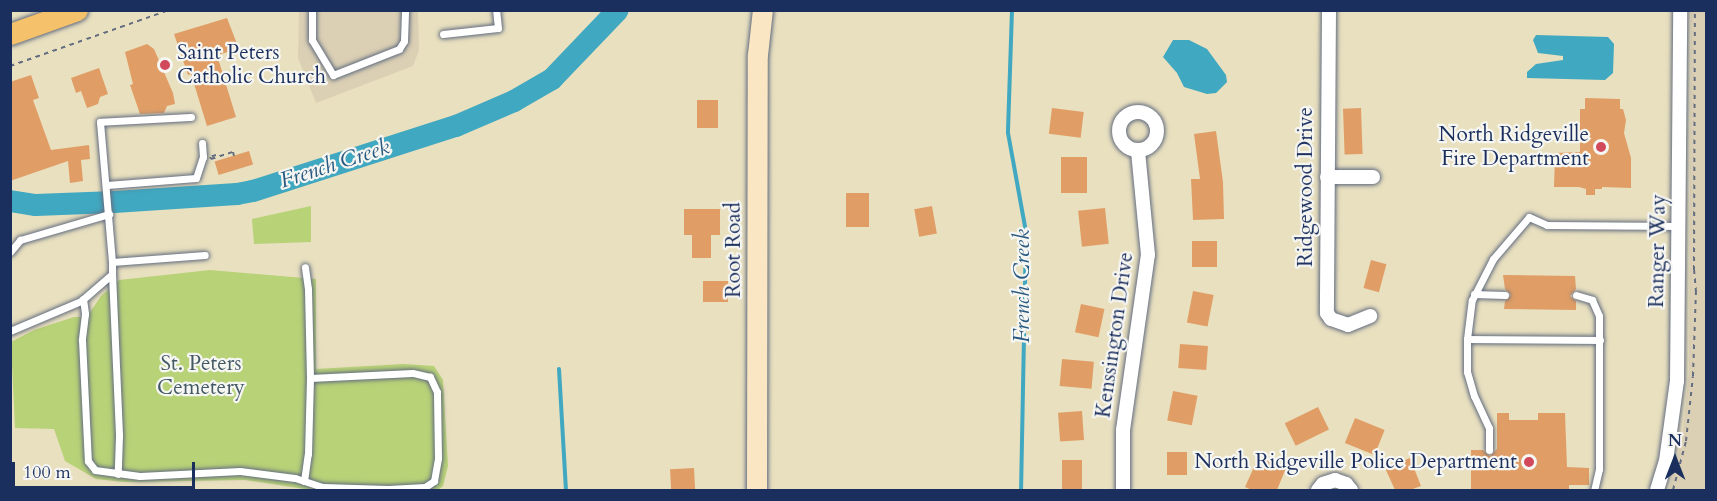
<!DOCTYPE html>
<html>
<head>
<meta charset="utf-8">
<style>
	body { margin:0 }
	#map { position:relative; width:1717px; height:501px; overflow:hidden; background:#e9e0bf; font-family:Cardo,serif }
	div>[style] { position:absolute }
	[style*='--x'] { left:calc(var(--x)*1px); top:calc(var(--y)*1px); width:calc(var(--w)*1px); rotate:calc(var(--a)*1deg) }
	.built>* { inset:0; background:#dbd0b4 }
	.green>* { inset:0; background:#b8d277 }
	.water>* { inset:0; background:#40a8c0 }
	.stream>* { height:4px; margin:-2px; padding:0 2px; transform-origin:2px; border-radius:2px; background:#40a8c0 }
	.river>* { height:22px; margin:-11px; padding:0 11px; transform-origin:11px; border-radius:11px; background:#40a8c0 }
	.building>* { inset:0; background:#e09e66; transform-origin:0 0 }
	.path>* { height:2px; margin-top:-1px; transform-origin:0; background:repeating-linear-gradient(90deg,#636d80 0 4.5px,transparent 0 9px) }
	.roads { filter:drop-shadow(0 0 2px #636d80) drop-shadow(0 0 2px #636d80) }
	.lane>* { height:7px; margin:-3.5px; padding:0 3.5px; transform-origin:3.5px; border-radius:3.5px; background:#fff }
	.street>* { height:14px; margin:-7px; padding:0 7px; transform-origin:7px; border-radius:7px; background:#fff }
	.street>.ring { margin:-7px; padding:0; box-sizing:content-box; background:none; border:14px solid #fff; border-radius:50% }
	.secondary>* { height:20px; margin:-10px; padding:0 10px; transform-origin:10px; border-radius:10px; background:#fbe6c4 }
	.primary>* { height:21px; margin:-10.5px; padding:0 10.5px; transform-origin:10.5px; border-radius:10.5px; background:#f6c16b }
	.dots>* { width:16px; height:16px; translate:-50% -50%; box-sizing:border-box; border:3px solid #f6f6f2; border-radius:50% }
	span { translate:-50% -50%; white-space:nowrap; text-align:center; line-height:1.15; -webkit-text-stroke:4.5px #f6f6f2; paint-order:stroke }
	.poi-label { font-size:21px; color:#1b2f5e }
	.left { translate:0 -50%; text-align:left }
	.right { translate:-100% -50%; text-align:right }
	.street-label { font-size:21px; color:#1b2f5e }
	.park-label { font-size:21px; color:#425864 }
	.water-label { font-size:22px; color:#285980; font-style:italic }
	.frame { position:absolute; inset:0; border:12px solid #1b2f5e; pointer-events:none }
	.north { position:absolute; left:1645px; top:429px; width:60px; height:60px; -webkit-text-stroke:4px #f6f6f2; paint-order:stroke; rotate:0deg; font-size:16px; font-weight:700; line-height:24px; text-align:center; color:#1b2f5e }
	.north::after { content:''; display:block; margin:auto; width:21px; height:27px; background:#1b2f5e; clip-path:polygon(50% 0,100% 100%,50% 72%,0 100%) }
	.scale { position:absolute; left:12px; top:462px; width:183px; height:27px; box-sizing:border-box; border:3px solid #1b2f5e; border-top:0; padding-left:8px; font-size:18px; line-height:21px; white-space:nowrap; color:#1b2f5e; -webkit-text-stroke:4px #f6f6f2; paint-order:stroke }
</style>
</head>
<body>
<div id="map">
	<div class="built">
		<i style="clip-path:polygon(299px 11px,418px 11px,419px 50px,413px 66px,316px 103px,298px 58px)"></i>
		<i style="clip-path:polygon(1691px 11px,1706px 11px,1706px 490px,1669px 490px,1682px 440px,1689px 371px)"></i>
	</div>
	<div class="green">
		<i style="clip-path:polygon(311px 206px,311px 242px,254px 244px,252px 219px)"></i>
		<i style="clip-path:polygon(210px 270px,316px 279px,316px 369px,403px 364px,434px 366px,443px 380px,448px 466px,443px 486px,438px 490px,311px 490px,245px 480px,124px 482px,96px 479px,65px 461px,54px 429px,15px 428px,11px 342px,34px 330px,74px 317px,87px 317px,101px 296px,119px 280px)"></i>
	</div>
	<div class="water">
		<i style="clip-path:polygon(1536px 35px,1608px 37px,1614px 44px,1613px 73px,1605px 80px,1527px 78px,1527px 72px,1536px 64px,1563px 60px,1563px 56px,1538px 53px,1533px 40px)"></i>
		<i style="clip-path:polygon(1173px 40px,1189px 40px,1207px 49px,1226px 75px,1227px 82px,1216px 93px,1207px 94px,1184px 87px,1177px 73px,1163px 57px)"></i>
	</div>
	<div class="stream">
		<i style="--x:1012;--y:10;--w:123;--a:91.9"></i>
		<i style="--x:1008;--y:133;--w:101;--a:79.7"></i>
		<i style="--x:1026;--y:232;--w:258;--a:91.1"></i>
		<i style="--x:559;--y:369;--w:121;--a:86.7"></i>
	</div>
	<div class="river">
		<i style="--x:10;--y:201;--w:26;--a:9"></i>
		<i style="--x:36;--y:205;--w:78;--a:-2.2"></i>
		<i style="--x:114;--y:202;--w:123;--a:-3.7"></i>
		<i style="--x:237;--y:194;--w:16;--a:-11"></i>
		<i style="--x:253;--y:191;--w:213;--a:-17.8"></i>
		<i style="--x:456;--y:126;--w:63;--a:-23.3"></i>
		<i style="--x:514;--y:101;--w:44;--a:-30.1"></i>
		<i style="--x:552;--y:79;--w:95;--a:-46.3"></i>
	</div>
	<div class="building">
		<i style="clip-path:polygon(227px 18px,239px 49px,217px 55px,236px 117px,207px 126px,191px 74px,188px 75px,174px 34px)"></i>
		<i style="clip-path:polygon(147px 44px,154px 49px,173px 93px,175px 104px,167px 106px,164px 113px,140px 114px,130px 85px,133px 84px,125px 52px)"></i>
		<i style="clip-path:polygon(99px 68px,108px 94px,100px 97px,98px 104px,87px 108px,81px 91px,76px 93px,71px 78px)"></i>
		<i style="clip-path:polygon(31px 75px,39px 98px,33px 100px,51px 150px,89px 145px,90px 159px,81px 160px,83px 181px,70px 183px,68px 161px,10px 181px,10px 82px)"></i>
		<i style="clip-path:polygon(1585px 98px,1620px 99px,1620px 109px,1623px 109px,1626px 120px,1624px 133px,1631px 158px,1631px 188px,1602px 187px,1602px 189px,1595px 189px,1595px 195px,1586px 195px,1586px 189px,1579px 187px,1554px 187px,1555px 153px,1580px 152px,1580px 109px,1585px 109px)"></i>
		<i style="left:697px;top:100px;width:21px;height:28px"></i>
		<i style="left:1052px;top:108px;width:32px;height:26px;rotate:7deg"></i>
		<i style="left:1361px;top:108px;width:46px;height:18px;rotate:88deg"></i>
		<i style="clip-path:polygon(1216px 131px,1223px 182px,1224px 219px,1193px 220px,1191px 179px,1200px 179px,1194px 134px)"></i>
		<i style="left:249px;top:151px;width:14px;height:36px;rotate:73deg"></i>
		<i style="left:1061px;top:157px;width:26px;height:36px"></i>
		<i style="left:846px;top:193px;width:23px;height:34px"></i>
		<i style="left:932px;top:206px;width:28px;height:18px;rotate:80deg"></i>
		<i style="left:1105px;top:208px;width:36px;height:27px;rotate:84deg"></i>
		<i style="clip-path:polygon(684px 209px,720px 209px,720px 235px,711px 235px,711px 258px,692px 258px,692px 235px,684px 235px)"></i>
		<i style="left:1192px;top:241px;width:25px;height:26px"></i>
		<i style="left:1371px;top:260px;width:16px;height:29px;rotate:15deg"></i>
		<i style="clip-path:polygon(1503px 275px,1575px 276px,1576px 289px,1570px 296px,1576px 301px,1576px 310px,1504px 309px,1505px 301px,1511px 295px,1505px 289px)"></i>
		<i style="left:703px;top:281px;width:25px;height:21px"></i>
		<i style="left:1193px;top:291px;width:21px;height:32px;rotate:11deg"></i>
		<i style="left:1081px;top:304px;width:24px;height:29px;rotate:12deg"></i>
		<i style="left:1180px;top:344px;width:28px;height:24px;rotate:4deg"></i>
		<i style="left:1062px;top:359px;width:32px;height:27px;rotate:5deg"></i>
		<i style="left:1173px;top:391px;width:25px;height:30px;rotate:11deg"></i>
		<i style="left:1318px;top:407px;width:25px;height:37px;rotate:64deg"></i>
		<i style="left:1082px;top:411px;width:29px;height:24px;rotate:86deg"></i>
		<i style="clip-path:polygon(1497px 413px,1509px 413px,1509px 420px,1538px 420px,1538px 413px,1565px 413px,1567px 467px,1589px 468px,1589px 485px,1569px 485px,1569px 490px,1471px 490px,1471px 450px,1483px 450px,1490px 456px,1497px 449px)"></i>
		<i style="left:1355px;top:418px;width:32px;height:27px;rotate:22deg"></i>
		<i style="left:1167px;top:452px;width:20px;height:23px"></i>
		<i style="clip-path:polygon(1259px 456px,1286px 468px,1277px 490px,1252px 490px,1245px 487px)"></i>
		<i style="clip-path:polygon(1410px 458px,1421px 486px,1410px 490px,1395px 490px,1385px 468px)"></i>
		<i style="left:1062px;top:460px;width:20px;height:30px"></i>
		<i style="left:694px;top:468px;width:22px;height:24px;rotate:87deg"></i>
	</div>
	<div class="path">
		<i style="--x:10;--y:66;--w:169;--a:-19.4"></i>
		<i style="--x:216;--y:155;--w:6;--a:162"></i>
		<i style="--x:210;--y:157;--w:2;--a:63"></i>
		<i style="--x:211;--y:159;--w:23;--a:-18"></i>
		<i style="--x:233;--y:152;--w:4;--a:76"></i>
		<i style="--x:10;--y:489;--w:2;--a:27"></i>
		<i style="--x:1673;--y:490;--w:51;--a:-75.1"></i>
		<i style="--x:1686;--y:441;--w:65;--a:-83.9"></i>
		<i style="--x:1693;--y:376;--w:84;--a:-88"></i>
		<i style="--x:1696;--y:292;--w:22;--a:-95"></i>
		<i style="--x:1694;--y:270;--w:260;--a:-89.8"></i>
	</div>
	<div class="roads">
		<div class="lane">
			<i style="--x:312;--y:10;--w:30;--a:90"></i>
			<i style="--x:312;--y:40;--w:41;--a:59"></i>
			<i style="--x:333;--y:75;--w:71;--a:-21.5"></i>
			<i style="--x:399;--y:49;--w:9;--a:-58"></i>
			<i style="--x:404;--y:41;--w:31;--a:-88"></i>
			<i style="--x:443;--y:34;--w:55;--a:-6.2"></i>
			<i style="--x:498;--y:28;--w:18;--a:-96"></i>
			<i style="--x:191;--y:117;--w:91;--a:176.9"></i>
			<i style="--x:100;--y:122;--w:141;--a:85.1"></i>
			<i style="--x:112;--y:262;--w:93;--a:-4.3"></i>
			<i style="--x:107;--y:185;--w:89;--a:-4.5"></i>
			<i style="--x:196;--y:178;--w:22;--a:-72"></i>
			<i style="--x:203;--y:157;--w:14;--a:-94"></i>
			<i style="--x:10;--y:252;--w:16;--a:-50"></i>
			<i style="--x:20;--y:240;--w:93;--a:-16.3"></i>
			<i style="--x:112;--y:274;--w:162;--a:87.5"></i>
			<i style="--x:119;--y:436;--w:38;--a:92"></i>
			<i style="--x:1474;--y:294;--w:31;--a:2"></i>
			<i style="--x:1576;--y:295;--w:17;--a:17"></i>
			<i style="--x:1592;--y:300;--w:17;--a:66"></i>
			<i style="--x:1599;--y:316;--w:153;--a:90"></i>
			<i style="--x:1599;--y:469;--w:22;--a:103"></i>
			<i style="--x:83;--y:299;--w:15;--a:82"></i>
			<i style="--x:85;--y:314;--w:26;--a:97"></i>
			<i style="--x:82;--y:340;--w:121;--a:87.2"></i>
			<i style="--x:88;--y:461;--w:11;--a:52"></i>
			<i style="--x:95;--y:470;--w:45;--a:7.6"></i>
			<i style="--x:140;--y:476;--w:100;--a:-2.9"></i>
			<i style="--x:240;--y:471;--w:55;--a:7.3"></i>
			<i style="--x:295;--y:478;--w:29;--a:18"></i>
			<i style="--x:323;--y:487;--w:65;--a:1.8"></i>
			<i style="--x:388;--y:489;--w:37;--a:-3"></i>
			<i style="--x:425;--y:487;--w:11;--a:-34"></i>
			<i style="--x:434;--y:481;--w:23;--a:-80"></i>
			<i style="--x:438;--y:458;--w:66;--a:-90.9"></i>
			<i style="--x:437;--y:392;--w:17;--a:-115"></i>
			<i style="--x:430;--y:377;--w:18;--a:-167"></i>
			<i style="--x:412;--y:373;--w:102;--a:177.2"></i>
			<i style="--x:10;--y:331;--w:77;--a:-22.9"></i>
			<i style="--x:81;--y:301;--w:41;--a:-41.1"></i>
			<i style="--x:112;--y:274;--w:12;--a:-90"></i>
			<i style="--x:1467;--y:339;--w:133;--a:0.4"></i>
			<i style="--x:1489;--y:450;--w:22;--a:-90"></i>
			<i style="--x:1489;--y:428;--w:35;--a:-115"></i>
			<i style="--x:1474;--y:396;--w:25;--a:-106"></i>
			<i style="--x:1467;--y:372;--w:33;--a:-90"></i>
			<i style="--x:1467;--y:339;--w:39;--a:-83"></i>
			<i style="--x:1472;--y:300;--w:46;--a:-62.9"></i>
			<i style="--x:1493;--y:259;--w:55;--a:-49.4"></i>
			<i style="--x:1529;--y:217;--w:20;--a:24"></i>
			<i style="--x:1547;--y:225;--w:132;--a:0.4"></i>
			<i style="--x:304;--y:481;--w:27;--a:-82"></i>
			<i style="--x:308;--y:454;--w:76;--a:-88.5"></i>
			<i style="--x:310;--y:378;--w:89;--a:-91.3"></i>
			<i style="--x:308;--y:289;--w:22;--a:-98"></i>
		</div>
		<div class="street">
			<i style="--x:1329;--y:10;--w:303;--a:90.4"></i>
			<i style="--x:1327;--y:313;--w:7;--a:56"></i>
			<i style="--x:1331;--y:319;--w:18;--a:19"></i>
			<i style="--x:1348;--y:325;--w:24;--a:-22"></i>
			<i class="ring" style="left:1119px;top:112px;width:24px;height:24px"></i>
			<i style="--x:1327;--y:177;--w:46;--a:0"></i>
			<i style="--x:1123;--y:490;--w:60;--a:-90"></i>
			<i style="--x:1123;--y:430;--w:177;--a:-81.9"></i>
			<i style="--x:1148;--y:255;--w:104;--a:-95.5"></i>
			<i style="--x:1318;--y:490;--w:8;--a:-50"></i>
			<i style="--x:1323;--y:484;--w:13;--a:-18"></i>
			<i style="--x:1335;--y:480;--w:12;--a:20"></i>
			<i style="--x:1346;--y:484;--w:8;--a:50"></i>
			<i style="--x:1657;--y:490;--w:30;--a:-73"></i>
			<i style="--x:1666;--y:461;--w:81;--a:-82.2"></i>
			<i style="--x:1677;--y:381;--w:371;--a:-89.5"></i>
		</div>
		<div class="secondary">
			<i style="--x:757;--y:490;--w:435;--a:-89.9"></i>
			<i style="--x:758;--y:55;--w:45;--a:-83.7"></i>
		</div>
		<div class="primary">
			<i style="--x:10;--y:34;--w:71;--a:-19.7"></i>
		</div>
	</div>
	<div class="dots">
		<i style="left:165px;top:65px;background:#d1495b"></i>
		<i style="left:1601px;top:147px;background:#d1495b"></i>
		<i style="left:1529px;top:462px;background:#d1495b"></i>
	</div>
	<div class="poi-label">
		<span class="left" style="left:177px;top:65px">Saint Peters<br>Catholic Church</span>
		<span class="right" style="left:1589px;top:147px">North Ridgeville<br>Fire Department</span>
		<span class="right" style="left:1517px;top:462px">North Ridgeville Police Department</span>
	</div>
	<div class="street-label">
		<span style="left:1306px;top:187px;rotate:-90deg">Ridgewood Drive</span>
		<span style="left:734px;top:250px;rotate:-90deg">Root Road</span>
		<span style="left:1658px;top:251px;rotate:-89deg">Ranger Way</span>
		<span style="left:1115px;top:335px;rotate:-82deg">Kenssington Drive</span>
	</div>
	<div class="park-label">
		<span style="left:201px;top:376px">St. Peters<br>Cemetery</span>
	</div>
	<div class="water-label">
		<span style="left:335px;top:164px;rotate:-18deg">French Creek</span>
		<span style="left:1023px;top:286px;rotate:-90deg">French Creek</span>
	</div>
	<div class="frame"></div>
	<div class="north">N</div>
	<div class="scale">100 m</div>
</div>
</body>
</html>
